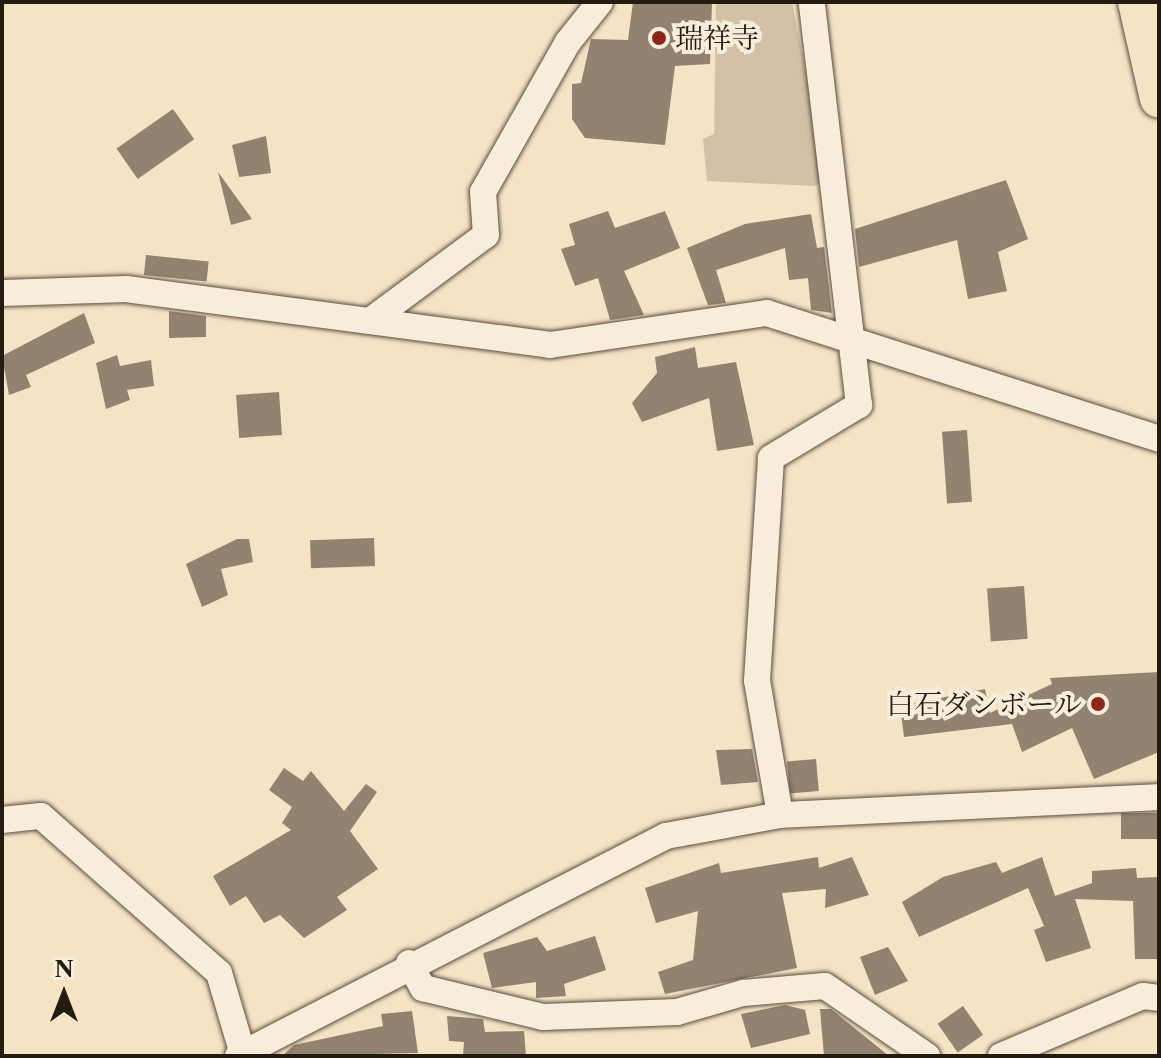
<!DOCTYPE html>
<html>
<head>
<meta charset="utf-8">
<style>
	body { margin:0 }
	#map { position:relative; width:1161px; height:1058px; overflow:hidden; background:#f5e3c6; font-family:"Libre Caslon Text","Noto Serif JP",serif }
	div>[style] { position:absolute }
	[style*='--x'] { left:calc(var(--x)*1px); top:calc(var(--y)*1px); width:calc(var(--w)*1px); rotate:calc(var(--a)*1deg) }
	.green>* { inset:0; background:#d2c1a7 }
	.building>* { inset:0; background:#91836f; transform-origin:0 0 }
	.roads { filter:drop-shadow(0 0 2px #594e3e) drop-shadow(0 0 2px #594e3e) }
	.minor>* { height:26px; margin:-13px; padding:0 13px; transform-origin:13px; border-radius:13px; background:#f8edda }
	.highway>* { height:38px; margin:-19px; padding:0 19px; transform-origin:19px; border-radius:19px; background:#f5e3c6 }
	.dots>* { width:22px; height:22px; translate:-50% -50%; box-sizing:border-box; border:4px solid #f8edda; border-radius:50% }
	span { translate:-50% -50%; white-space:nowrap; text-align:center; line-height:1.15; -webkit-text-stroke:8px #f8edda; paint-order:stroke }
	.poi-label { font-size:28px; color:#251c11 }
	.left { translate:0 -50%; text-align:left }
	.right { translate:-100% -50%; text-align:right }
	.frame { position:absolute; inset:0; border:4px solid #251c11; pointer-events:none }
	.north { position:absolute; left:24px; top:954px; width:80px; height:80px; -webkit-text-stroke:6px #f8edda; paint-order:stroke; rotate:0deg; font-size:22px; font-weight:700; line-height:32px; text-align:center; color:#251c11 }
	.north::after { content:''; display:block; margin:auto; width:28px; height:36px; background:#251c11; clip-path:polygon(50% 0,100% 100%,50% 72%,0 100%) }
</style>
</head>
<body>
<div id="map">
	<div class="green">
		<i style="clip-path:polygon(716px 2px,792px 2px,827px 180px,814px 186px,707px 181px,703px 139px,714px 134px)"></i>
	</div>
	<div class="building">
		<i style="clip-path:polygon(633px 2px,712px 3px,710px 64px,675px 66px,665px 145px,585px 138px,572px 119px,572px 84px,581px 83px,591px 39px,628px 40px)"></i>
		<i style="left:173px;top:109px;width:37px;height:69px;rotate:55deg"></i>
		<i style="clip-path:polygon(266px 136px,271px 173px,239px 177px,232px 145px)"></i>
		<i style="clip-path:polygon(218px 172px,252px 219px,231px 225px)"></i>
		<i style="clip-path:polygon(1006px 180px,1028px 239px,998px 252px,1007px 291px,968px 299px,957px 240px,859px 267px,855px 229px)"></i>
		<i style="clip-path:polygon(608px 211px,615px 228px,665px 211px,680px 248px,624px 271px,644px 315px,610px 320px,598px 278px,575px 286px,561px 249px,575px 245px,569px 224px)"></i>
		<i style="clip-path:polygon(811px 214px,817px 248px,824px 247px,832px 313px,811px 310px,808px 278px,789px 280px,785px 248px,716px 270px,726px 303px,708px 305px,687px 248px,745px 224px)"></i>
		<i style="left:146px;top:255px;width:63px;height:20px;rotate:6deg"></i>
		<i style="clip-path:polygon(169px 311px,206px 316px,206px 337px,169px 338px)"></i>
		<i style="clip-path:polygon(84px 313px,95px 343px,26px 375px,31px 387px,9px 395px,2px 356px)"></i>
		<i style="clip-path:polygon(695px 347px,698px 368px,736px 362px,754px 445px,717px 451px,709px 398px,642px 422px,632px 403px,657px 373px,655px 357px)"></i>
		<i style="clip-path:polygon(117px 355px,120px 366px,151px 360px,154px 386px,127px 390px,130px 400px,106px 409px,96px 363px)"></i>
		<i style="left:279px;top:392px;width:43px;height:43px;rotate:86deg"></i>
		<i style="left:967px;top:430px;width:72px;height:25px;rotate:86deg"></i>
		<i style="left:374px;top:538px;width:28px;height:64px;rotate:88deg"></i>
		<i style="clip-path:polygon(237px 539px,249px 539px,253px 562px,221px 569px,228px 595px,202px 607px,186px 564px)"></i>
		<i style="left:1024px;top:586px;width:53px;height:37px;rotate:86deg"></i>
		<i style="clip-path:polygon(1159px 672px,1159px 752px,1094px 779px,1072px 728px,1022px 752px,1012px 724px,904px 737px,900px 706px,985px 689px,990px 713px,1052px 684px,1050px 678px)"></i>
		<i style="clip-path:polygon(752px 749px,758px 782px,721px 785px,716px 750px)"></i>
		<i style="left:816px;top:759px;width:32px;height:29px;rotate:85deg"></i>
		<i style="clip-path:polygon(284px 768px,303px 781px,311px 771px,344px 811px,366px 784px,377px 792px,350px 831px,378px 869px,337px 897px,347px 910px,304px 938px,280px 915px,264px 923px,246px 896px,230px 906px,213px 876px,291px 830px,282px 823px,292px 807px,269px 790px)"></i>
		<i style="left:1159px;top:813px;width:26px;height:38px;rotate:90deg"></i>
		<i style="clip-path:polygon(818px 857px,819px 868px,852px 857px,869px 895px,825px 908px,826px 889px,782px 893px,797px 968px,665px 994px,658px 972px,693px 960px,698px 911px,656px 923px,645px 888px,719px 863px,721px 873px)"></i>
		<i style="clip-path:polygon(1042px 857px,1055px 896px,1092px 883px,1092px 871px,1136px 868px,1137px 878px,1159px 877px,1159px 959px,1135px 959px,1133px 901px,1075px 899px,1091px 948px,1046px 962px,1034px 930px,1044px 926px,1028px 888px,919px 937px,902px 902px,943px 877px,996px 862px,1002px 873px)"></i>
		<i style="clip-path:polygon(595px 936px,606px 970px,564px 984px,566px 996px,536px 998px,536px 982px,492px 988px,483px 953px,537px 937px,547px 951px)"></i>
		<i style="clip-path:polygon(888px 947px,908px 981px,875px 995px,860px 957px)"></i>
		<i style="clip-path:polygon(785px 1005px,805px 1010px,810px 1034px,751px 1048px,741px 1014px)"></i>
		<i style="left:963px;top:1006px;width:35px;height:31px;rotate:55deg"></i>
		<i style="clip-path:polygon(820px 1009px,831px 1009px,889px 1056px,824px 1056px)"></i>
		<i style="clip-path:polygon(412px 1011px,418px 1053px,282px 1056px,294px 1045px,383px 1026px,381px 1014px)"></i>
		<i style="clip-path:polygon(447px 1016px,483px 1019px,485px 1032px,524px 1031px,526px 1056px,463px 1056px,464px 1042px,449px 1041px)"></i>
	</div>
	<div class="roads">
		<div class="minor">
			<i style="--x:2;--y:293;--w:124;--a:-1.8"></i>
			<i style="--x:126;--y:289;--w:428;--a:7.5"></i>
			<i style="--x:550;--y:345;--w:219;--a:-8.4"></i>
			<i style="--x:767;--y:313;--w:412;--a:17.8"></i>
			<i style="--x:370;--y:321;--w:144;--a:-36.6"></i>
			<i style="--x:486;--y:235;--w:43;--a:-94"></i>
			<i style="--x:483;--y:192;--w:172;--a:-60.5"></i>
			<i style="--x:568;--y:42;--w:51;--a:-51.3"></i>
			<i style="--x:780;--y:815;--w:136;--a:-99.7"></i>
			<i style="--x:757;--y:681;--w:223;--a:-86.4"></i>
			<i style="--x:771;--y:458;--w:103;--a:-31.1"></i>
			<i style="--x:859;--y:405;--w:406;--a:-96.7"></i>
			<i style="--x:2;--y:820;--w:39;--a:-6"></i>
			<i style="--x:41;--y:816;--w:237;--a:41.4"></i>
			<i style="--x:219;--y:973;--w:81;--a:73.6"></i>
			<i style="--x:409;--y:963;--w:29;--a:61"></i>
			<i style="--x:423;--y:988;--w:123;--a:13.6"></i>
			<i style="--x:543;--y:1017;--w:134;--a:-2.1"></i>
			<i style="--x:677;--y:1012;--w:69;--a:-16.1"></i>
			<i style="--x:743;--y:993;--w:82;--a:-4.9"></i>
			<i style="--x:825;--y:986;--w:124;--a:34.5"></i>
			<i style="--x:238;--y:1056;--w:481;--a:-27.2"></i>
			<i style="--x:666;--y:836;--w:116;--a:-10.4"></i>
			<i style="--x:780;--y:815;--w:379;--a:-2.7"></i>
			<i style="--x:1001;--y:1056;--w:154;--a:-22.9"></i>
			<i style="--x:1143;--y:996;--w:16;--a:7"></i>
		</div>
		<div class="highway">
			<i style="--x:1137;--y:2;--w:99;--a:77.2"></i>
		</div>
	</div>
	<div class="dots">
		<i style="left:659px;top:38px;background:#8f2418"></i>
		<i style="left:1098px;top:704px;background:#8f2418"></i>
	</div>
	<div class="poi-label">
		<span class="left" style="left:675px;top:38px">瑞祥寺</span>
		<span class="right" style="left:1082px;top:704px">白石ダンボール</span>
	</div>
	<div class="frame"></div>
	<div class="north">N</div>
</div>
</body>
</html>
